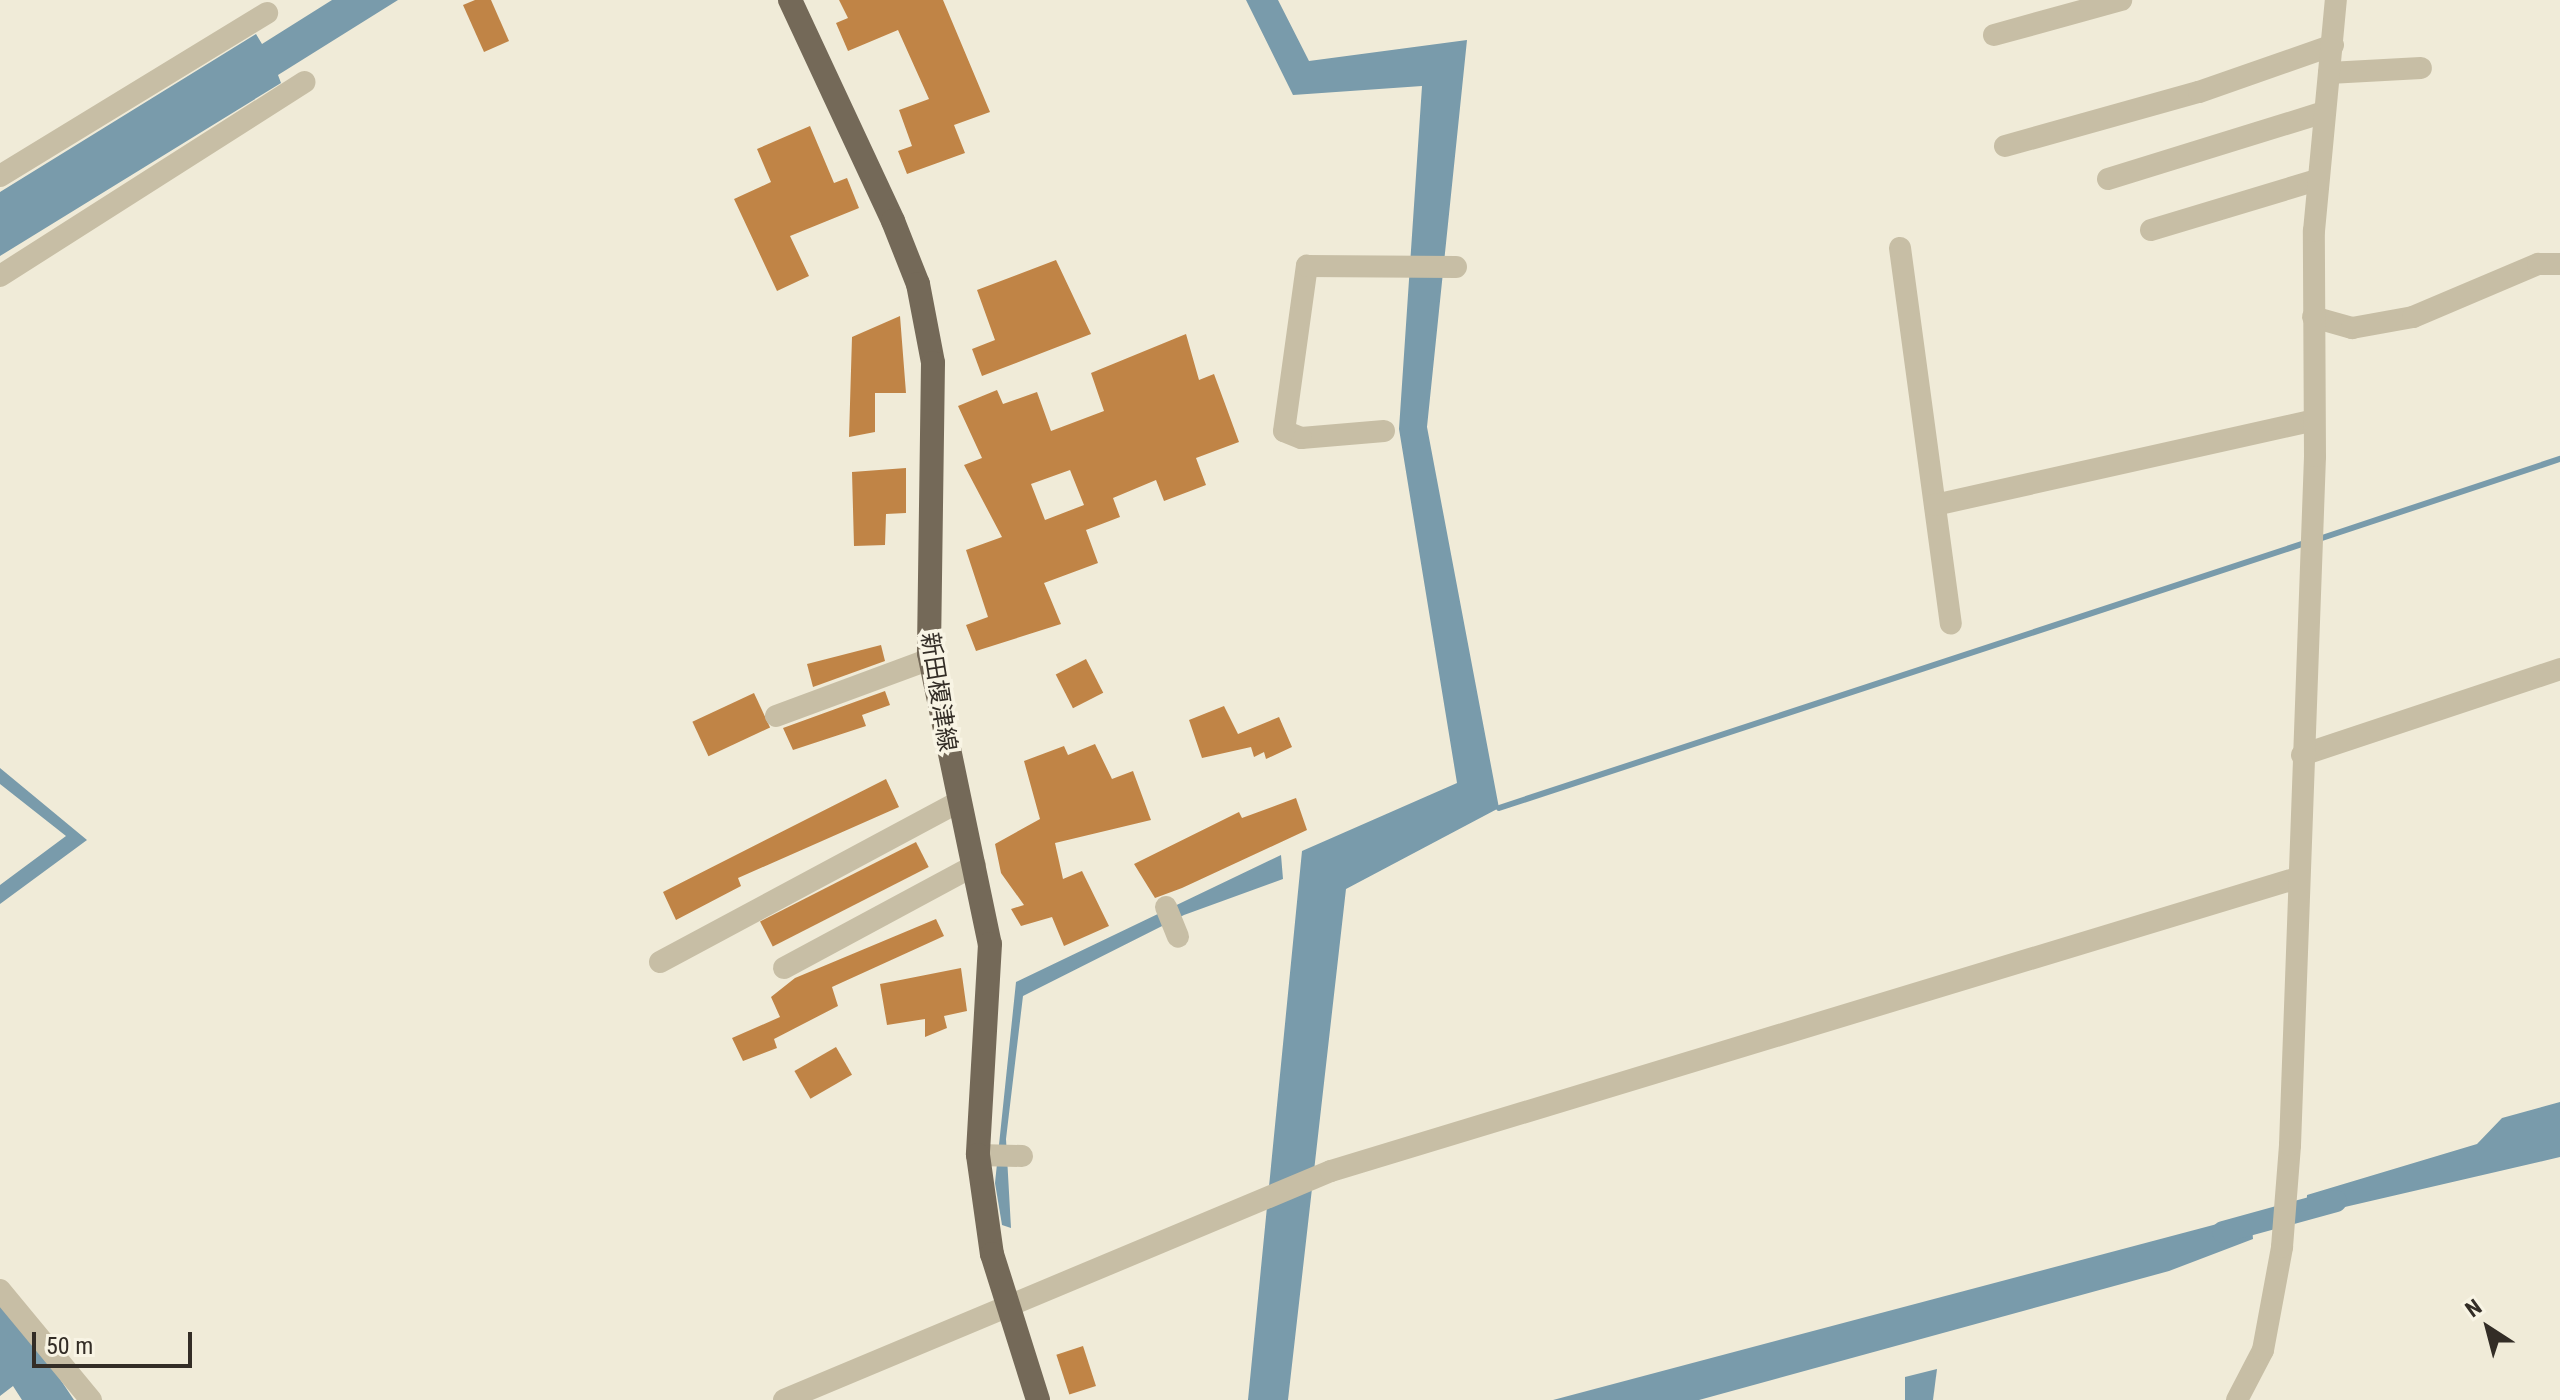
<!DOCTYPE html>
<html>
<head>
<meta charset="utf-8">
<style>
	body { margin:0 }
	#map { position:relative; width:2560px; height:1400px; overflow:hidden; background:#f0ebd8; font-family:"Roboto Condensed","Noto Sans JP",sans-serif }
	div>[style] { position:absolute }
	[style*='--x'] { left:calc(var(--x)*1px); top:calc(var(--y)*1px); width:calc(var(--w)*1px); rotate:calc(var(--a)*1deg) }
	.water>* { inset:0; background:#799bab }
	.stream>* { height:6px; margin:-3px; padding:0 3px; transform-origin:3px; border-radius:3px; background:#799bab }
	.canal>* { height:22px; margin:-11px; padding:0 11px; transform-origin:11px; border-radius:11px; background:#799bab }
	.building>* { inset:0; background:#c08446; transform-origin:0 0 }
	.minor>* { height:22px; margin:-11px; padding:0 11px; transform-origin:11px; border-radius:11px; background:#c7bea5 }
	.major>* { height:24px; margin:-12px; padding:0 12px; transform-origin:12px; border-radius:12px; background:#746958 }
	span { translate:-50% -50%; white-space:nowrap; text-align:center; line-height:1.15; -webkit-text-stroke:7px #f8f4e4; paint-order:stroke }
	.street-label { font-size:24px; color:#332d26 }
	.north { position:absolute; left:2448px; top:1288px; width:80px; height:80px; -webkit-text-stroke:6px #f8f4e4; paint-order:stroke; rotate:324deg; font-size:22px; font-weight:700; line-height:32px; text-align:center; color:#332d26 }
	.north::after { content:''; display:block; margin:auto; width:28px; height:36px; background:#332d26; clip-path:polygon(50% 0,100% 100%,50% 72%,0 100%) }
	.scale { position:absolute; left:32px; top:1332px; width:160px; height:36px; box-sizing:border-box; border:4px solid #332d26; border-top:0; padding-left:10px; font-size:24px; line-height:28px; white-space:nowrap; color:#332d26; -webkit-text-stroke:6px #f8f4e4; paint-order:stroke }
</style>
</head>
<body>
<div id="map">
	<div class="water">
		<i style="clip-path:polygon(332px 0,398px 0,278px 75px,281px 83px,0 256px,0 192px,256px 34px,262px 44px)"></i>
		<i style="clip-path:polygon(1246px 0,1278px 0,1309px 61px,1467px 40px,1427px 427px,1499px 808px,1346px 889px,1288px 1400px,1248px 1400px,1302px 851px,1457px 783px,1399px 429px,1422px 86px,1293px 95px)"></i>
		<i style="clip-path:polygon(0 768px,87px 840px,0 904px,0 885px,66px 836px,0 784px)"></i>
		<i style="clip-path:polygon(1281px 855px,1283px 879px,1184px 915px,1023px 996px,1006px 1139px,1011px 1228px,1002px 1225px,995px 1183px,1016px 982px)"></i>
		<i style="clip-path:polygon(2560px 1102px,2560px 1157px,2306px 1216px,2307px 1195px,2477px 1144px,2502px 1118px)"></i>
		<i style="clip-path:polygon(2251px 1215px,2253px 1239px,2169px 1271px,1699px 1400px,1553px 1400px)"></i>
		<i style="clip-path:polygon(0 1304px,50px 1364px,74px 1400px,22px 1400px,13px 1386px,0 1396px)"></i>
		<i style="clip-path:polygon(1937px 1369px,1933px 1400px,1905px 1400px,1905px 1377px)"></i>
	</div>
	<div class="stream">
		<i style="--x:2316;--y:540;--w:257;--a:-18.4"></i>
		<i style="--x:1499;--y:808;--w:848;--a:-18.2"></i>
	</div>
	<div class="canal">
		<i style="--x:2223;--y:1232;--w:117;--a:-15.3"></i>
	</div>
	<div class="building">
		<i style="clip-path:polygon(475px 0,491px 0,509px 41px,484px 52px,463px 5px)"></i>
		<i style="clip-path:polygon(839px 0,943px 0,990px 112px,954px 125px,965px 153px,907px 174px,898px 151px,912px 146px,899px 110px,929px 99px,898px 30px,848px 51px,836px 23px,848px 18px)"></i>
		<i style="clip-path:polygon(810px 126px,834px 183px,847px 178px,859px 208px,790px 236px,809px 276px,777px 291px,734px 199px,771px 182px,757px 149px)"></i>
		<i style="clip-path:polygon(1056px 260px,1091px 334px,982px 376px,972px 349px,995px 340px,977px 290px)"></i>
		<i style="clip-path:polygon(900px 316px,906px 393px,875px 393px,875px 432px,849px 437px,852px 337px)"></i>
		<i style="clip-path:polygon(evenodd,1186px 334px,1199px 380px,1214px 374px,1239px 442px,1196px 458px,1206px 485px,1164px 501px,1156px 480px,1113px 498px,1120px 517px,1086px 530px,1098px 563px,1044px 583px,1061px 624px,976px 651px,966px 625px,988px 617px,966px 550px,1002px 537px,964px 465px,982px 458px,958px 406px,997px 390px,1003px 404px,1037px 392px,1051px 431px,1104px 411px,1091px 373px,1186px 334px,1070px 470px,1084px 505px,1045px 520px,1031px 484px,1070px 470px)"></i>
		<i style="clip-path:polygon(906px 468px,906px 513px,886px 514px,885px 545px,854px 546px,852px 472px)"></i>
		<i style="clip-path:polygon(881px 645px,885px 661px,813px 687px,807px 664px)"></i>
		<i style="left:1086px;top:659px;width:38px;height:34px;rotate:63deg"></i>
		<i style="clip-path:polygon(885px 691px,890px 705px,862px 715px,866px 726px,793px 750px,783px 728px)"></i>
		<i style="left:754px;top:693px;width:38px;height:68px;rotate:65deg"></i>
		<i style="clip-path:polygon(1224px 706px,1238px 734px,1279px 717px,1292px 747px,1266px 759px,1264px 752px,1254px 757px,1251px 747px,1202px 758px,1189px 720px)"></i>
		<i style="clip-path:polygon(1095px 744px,1112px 779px,1133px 771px,1151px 820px,1055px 843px,1063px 879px,1082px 871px,1109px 926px,1064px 946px,1052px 917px,1021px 926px,1011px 909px,1024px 905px,1001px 873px,995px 844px,1040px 819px,1024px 761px,1064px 746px,1068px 755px)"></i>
		<i style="clip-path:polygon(886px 779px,899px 807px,738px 878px,741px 886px,676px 920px,663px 892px)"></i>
		<i style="clip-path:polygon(1296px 798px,1307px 830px,1182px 888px,1155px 898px,1134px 864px,1239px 812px,1242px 818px)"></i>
		<i style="left:916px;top:842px;width:28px;height:175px;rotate:63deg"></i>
		<i style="clip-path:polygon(936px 919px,944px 936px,832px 987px,838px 1006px,774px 1039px,777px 1048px,743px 1061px,732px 1038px,780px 1017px,771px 997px,795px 978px)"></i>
		<i style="clip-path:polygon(961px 968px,967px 1011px,944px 1016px,947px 1028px,925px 1037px,925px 1019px,887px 1025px,880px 984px)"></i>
		<i style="left:836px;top:1047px;width:32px;height:48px;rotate:60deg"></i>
		<i style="left:1083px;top:1346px;width:42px;height:28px;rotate:72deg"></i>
	</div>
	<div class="minor">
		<i style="--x:1994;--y:35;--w:132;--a:-15.4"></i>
		<i style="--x:2329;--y:73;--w:92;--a:-3.1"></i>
		<i style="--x:2005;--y:146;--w:201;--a:-15.6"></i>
		<i style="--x:2199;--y:92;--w:142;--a:-19.3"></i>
		<i style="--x:0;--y:176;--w:313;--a:-31.4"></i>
		<i style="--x:2108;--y:179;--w:227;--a:-17.2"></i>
		<i style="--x:2151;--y:230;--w:173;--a:-16.8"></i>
		<i style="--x:1900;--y:248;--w:379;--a:82.3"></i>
		<i style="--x:0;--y:276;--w:361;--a:-32.5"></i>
		<i style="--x:2313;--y:317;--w:41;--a:15.8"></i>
		<i style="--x:2352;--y:328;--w:62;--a:-10.2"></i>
		<i style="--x:2413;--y:317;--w:136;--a:-23"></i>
		<i style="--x:2538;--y:264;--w:22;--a:0"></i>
		<i style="--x:1384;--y:431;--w:83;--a:175.2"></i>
		<i style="--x:1301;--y:438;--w:18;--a:-158"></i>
		<i style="--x:1284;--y:431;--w:167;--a:-82.1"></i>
		<i style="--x:1307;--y:266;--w:149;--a:0.4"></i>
		<i style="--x:1935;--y:505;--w:386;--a:-12.6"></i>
		<i style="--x:776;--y:716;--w:164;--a:-20.3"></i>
		<i style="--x:2302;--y:755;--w:272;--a:-18.4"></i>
		<i style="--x:1166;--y:907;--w:32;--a:68"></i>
		<i style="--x:660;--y:962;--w:339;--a:-28.2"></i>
		<i style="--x:784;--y:968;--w:217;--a:-28.3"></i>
		<i style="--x:978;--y:1155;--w:44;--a:1.3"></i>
		<i style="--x:0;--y:1290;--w:143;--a:50.4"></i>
		<i style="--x:784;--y:1400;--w:593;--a:-22.72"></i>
		<i style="--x:1331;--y:1171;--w:1009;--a:-16.87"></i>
		<i style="--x:2237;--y:1400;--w:56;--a:-62.5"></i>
		<i style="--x:2263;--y:1350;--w:105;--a:-79.5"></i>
		<i style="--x:2282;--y:1247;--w:102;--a:-85.5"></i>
		<i style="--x:2290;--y:1145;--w:689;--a:-87.92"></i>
		<i style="--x:2315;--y:456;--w:225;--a:-90.3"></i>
		<i style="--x:2314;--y:231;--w:232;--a:-84.6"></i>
	</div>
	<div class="major">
		<i style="--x:790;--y:0;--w:244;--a:65"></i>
		<i style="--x:893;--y:221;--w:68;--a:68.4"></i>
		<i style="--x:918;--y:284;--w:80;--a:79.2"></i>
		<i style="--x:933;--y:363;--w:290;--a:90.8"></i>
		<i style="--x:929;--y:653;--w:297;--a:78.2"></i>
		<i style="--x:990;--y:944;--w:211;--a:93.3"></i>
		<i style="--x:978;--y:1155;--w:100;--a:82"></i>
		<i style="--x:992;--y:1254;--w:153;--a:72.5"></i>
	</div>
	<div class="street-label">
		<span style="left:938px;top:692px;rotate:81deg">新田榎津線</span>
	</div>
	<div class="north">N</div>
	<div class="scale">50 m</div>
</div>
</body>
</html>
